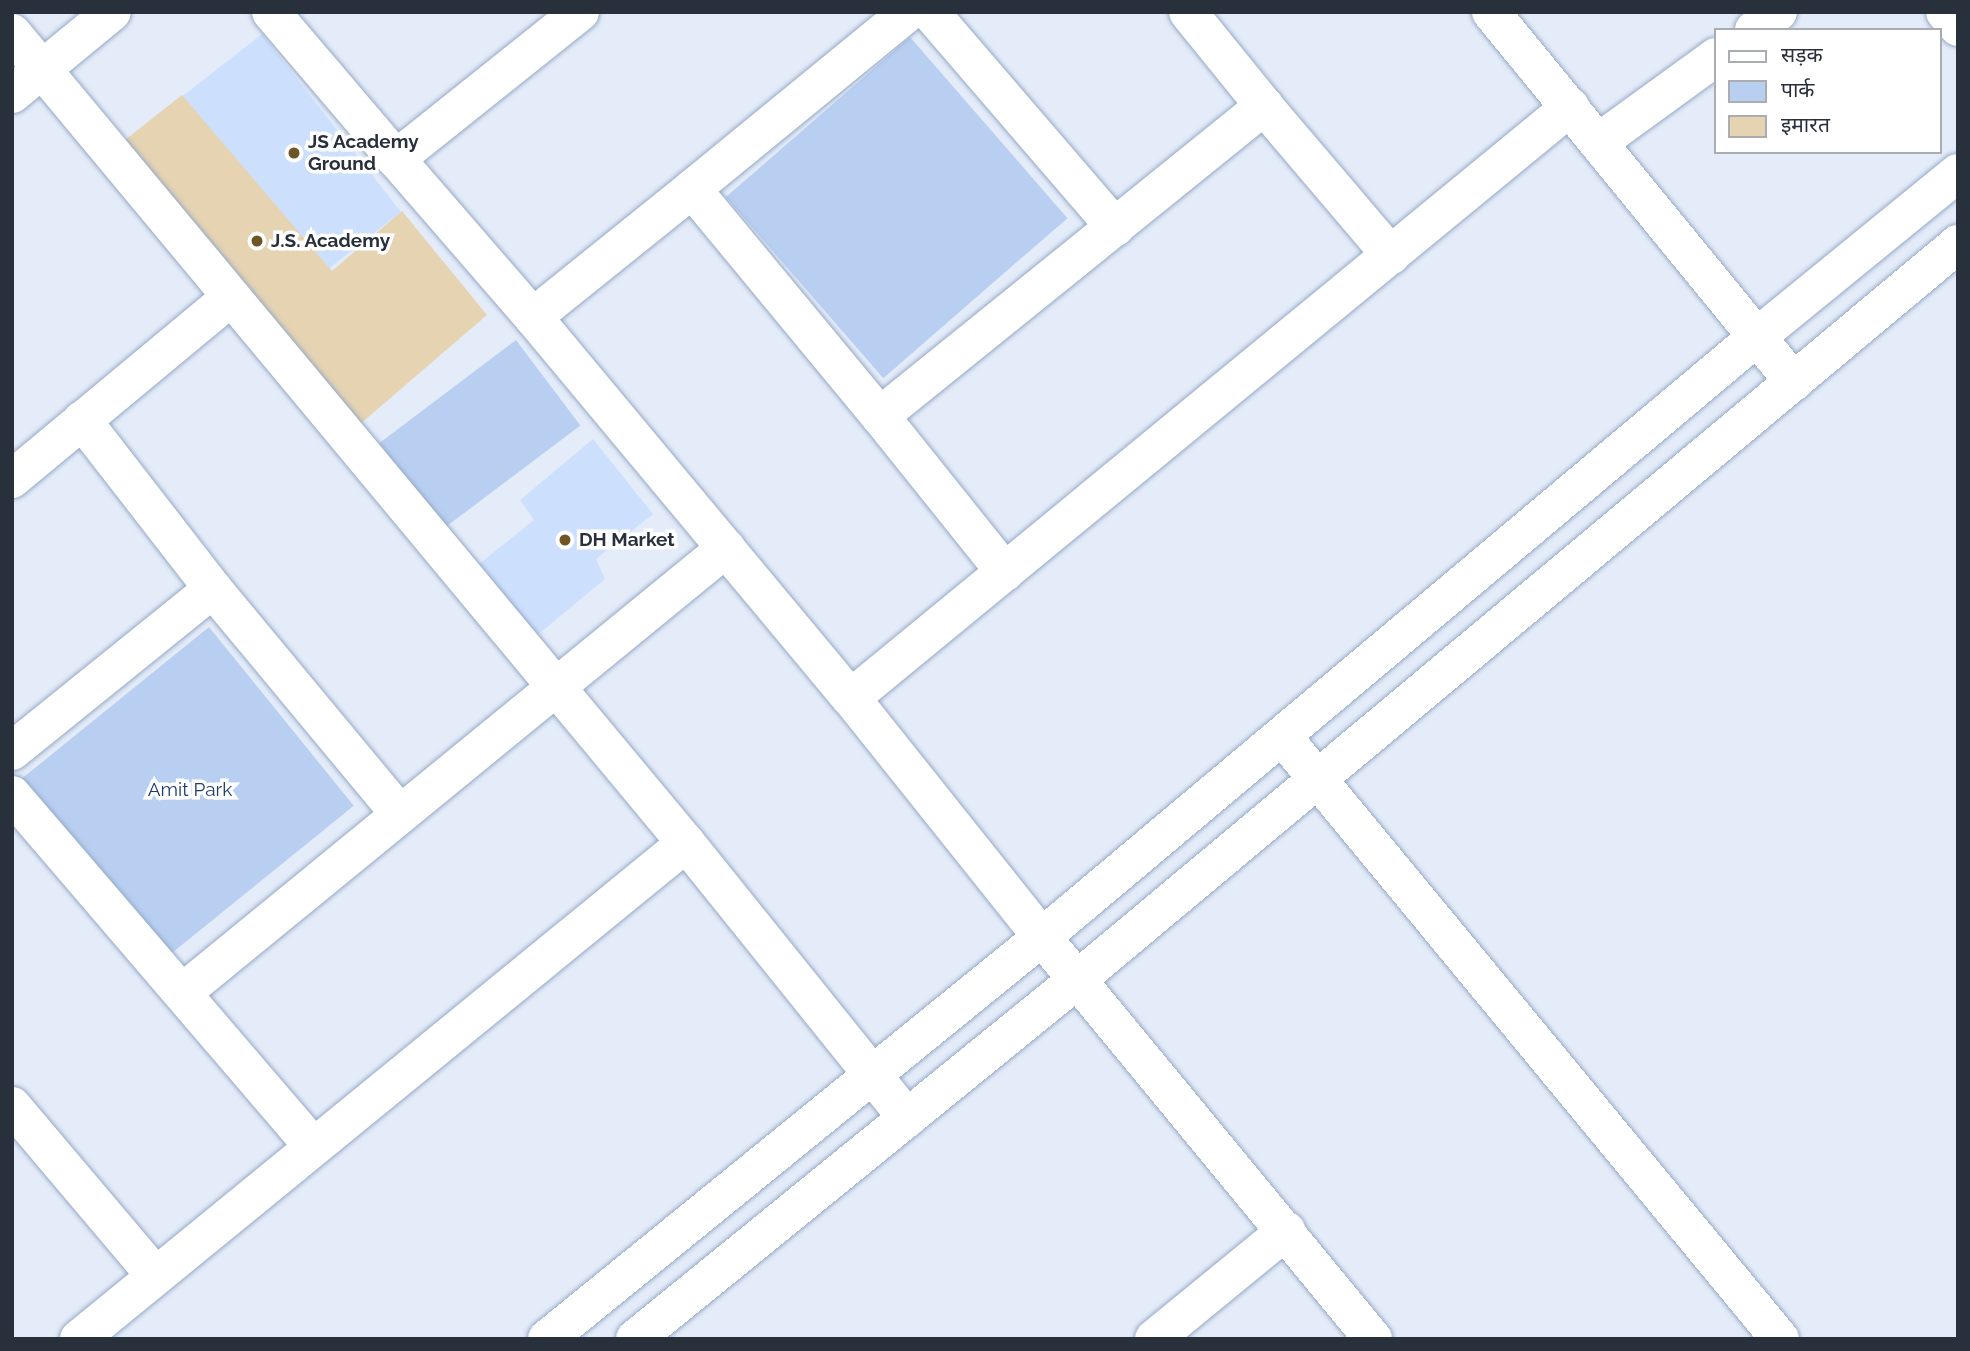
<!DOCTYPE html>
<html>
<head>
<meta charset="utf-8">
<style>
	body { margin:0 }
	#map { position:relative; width:1970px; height:1351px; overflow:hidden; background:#e4ecf9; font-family:Raleway,"Noto Sans Devanagari",sans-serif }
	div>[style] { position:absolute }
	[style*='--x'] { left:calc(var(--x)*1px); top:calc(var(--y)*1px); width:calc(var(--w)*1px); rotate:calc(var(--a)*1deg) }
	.built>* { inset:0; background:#cce0fe; transform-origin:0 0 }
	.green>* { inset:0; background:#b8cff1; transform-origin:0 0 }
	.building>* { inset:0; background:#e5d3b2 }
	.roads { filter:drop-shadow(0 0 2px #95a9c6) drop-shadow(0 0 2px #95a9c6) }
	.minor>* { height:38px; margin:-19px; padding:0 19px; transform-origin:19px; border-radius:19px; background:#fff }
	.dots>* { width:19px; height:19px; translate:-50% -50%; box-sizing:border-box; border:4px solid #fff; border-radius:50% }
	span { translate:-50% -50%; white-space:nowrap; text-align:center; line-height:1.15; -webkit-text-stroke:7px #fff; paint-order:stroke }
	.poi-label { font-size:19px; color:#28303c; font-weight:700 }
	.left { translate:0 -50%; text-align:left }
	.park-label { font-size:19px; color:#1d3d6c }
	.frame { position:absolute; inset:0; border:14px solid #28303c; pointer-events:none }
	.legend { position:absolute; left:1714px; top:28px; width:228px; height:126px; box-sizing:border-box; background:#fff; border:2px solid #a9acb1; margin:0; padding:9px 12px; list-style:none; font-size:21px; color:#28303c }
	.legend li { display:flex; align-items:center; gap:14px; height:35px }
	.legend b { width:35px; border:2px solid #a9acb1 }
</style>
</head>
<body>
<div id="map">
	<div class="built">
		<i style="left:262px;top:34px;width:226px;height:101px;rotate:52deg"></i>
		<i style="clip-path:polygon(593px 439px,653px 514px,596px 559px,605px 579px,535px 637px,474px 568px,534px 520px,520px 500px)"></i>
	</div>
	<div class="green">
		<i style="left:910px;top:37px;width:240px;height:244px;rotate:49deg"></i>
		<i style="left:516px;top:340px;width:107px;height:171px;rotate:53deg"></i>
		<i style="left:209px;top:627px;width:230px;height:248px;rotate:51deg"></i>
	</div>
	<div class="building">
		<i style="clip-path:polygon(182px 95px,332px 271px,402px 211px,487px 315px,359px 425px,125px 140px)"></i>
	</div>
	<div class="roads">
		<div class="minor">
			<i style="--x:271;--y:12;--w:193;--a:49.6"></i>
			<i style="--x:580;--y:12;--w:236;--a:141.4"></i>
			<i style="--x:396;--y:159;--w:209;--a:49.1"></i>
			<i style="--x:533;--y:317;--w:496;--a:50.2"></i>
			<i style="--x:851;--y:698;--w:306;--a:51.4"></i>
			<i style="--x:1042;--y:937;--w:521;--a:50.53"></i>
			<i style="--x:930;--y:12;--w:284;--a:49.3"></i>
			<i style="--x:1188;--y:12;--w:121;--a:51"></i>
			<i style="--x:1491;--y:12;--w:478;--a:50.7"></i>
			<i style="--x:1945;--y:12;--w:20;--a:49"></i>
			<i style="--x:1754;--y:30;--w:30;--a:-37"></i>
			<i style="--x:12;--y:33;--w:1054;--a:50.24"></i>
			<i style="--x:686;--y:843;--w:353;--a:51.2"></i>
			<i style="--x:12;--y:94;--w:129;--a:-39.4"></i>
			<i style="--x:1599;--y:142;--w:145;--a:-36"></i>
			<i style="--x:692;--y:189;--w:279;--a:-39.3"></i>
			<i style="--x:533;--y:317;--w:204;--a:-38.8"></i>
			<i style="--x:692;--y:189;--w:295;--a:50.4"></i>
			<i style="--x:880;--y:416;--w:494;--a:-38.9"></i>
			<i style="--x:1264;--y:106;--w:196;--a:49.6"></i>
			<i style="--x:880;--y:416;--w:200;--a:51.3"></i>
			<i style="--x:82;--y:420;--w:214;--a:52.2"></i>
			<i style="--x:12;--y:479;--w:285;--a:-39.7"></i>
			<i style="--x:851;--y:698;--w:931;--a:-39.42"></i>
			<i style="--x:1282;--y:736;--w:782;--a:50.45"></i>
			<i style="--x:12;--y:751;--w:258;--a:-38.9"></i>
			<i style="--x:213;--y:589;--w:293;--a:50.3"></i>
			<i style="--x:12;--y:795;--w:462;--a:49.4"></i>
			<i style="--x:182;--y:993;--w:703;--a:-39.28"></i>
			<i style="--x:12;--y:1106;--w:221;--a:49.8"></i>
			<i style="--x:79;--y:1339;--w:784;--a:-39.25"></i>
			<i style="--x:547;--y:1339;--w:638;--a:-39.08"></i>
			<i style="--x:1042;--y:937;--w:935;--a:-40.01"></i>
			<i style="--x:1758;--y:336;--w:258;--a:-39.2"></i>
			<i style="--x:635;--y:1339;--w:571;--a:-39.1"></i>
			<i style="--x:1078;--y:979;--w:1147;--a:-39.87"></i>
			<i style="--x:1154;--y:1339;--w:171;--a:-39.3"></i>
		</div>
	</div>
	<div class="dots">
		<i style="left:294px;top:153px;background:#6d5525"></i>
		<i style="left:257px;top:241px;background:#6d5525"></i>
		<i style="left:565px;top:540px;background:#6d5525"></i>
	</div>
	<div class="poi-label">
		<span class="left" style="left:308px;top:153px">JS Academy<br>Ground</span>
		<span class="left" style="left:271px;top:241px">J.S. Academy</span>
		<span class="left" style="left:579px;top:540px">DH Market</span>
	</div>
	<div class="park-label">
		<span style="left:190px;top:790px">Amit Park</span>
	</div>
	<div class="frame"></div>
	<ul class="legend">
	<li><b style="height:9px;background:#fff"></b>सड़क</li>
	<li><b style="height:19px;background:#b8cff1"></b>पार्क</li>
	<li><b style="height:19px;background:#e5d3b2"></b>इमारत</li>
	</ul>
</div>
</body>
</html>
